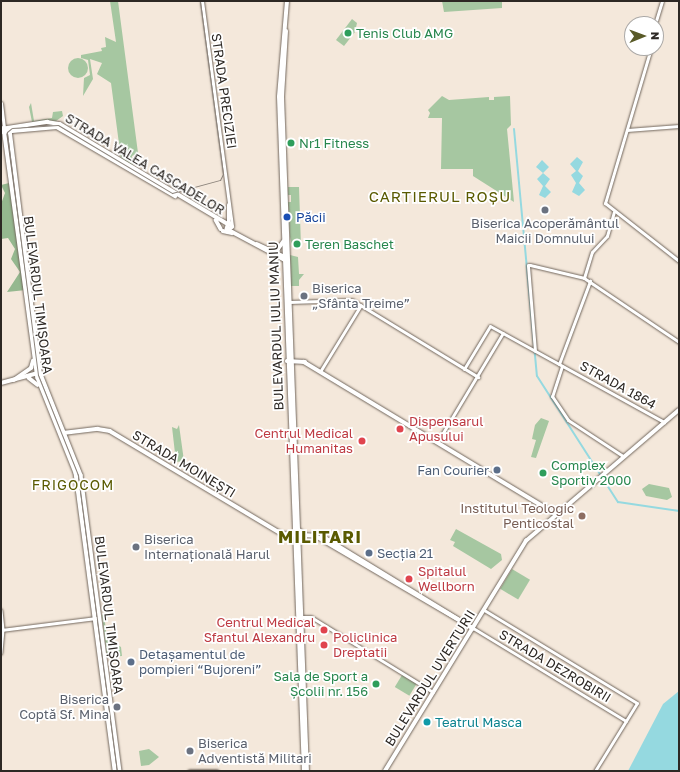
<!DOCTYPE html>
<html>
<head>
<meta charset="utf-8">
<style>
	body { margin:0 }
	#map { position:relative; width:680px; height:772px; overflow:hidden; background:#f4e8db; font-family:"Golos Text",sans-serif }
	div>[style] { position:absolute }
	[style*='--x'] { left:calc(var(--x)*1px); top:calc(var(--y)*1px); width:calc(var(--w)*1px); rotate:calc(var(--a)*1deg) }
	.green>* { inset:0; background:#a6c7a1; transform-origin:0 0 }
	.round { border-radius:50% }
	.forest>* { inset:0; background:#95b88f }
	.water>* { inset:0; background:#95d9e0 }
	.canal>* { height:2px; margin:-1px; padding:0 1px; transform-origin:1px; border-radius:1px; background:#95d9e0 }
	.roads { filter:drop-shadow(0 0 1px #72675d) drop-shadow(0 0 1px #72675d) }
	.tertiary>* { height:3px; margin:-1.5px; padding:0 1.5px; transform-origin:1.5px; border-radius:1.5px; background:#fff }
	.secondary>* { height:3.5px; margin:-1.75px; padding:0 1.75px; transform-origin:1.75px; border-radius:1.75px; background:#fff }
	.primary>* { height:4px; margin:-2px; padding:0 2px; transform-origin:2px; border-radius:2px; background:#fff }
	.tram>* { height:1px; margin:-0.5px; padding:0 0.5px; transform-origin:0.5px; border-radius:0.5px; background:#8c847c }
	.dots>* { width:11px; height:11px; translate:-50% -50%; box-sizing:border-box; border:2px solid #fff; border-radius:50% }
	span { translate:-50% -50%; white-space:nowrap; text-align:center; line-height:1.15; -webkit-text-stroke:3.5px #fff; paint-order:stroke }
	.leisure-label { font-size:13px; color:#27864d }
	.left { translate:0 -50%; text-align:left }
	.right { translate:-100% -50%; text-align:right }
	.street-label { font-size:13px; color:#2d2824 }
	.transit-label { font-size:13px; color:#164399 }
	.worship-label { font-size:13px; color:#5b616d }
	.health-label { font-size:13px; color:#be3a42 }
	.service-label { font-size:13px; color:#4e5e75 }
	.education-label { font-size:13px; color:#785e54 }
	.culture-label { font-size:13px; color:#0d838f }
	.neighbourhood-label { font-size:14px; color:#5a5a00; letter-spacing:1px }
	.quarter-label { font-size:15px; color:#5a5a00; letter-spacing:1px }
	.district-label { font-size:17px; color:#5a5a00; font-weight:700; letter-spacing:1px }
	.frame { position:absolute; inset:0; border:2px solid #2d2824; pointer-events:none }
	.north { position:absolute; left:624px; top:16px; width:40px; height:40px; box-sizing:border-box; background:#fff; border:1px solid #aba9a7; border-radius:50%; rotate:89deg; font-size:11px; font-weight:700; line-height:16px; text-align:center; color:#2d2824 }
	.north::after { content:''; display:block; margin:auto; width:14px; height:18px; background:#595a27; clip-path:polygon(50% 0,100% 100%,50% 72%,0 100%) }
</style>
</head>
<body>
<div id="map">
	<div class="green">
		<i style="clip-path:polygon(110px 1px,118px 1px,138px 153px,132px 156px,133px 166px,121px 159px,111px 83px,97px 74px,102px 63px,90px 59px,93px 79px,83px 96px,84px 78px,90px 75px,88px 60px,81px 58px,81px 55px,102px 51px,101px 48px,106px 47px,105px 37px,116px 42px)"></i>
		<i style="clip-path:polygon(442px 1px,502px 1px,502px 8px,444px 12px)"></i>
		<i style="clip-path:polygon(352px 19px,357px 23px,355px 32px,344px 46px,336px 40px)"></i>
		<i class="round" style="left:68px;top:58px;width:20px;height:20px"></i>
		<i style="clip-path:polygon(442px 96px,449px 100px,489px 97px,489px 100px,494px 100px,494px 97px,510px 96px,511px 125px,507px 129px,514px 202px,473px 176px,473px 169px,441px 169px,442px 118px,428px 118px,430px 113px,428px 110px)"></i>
		<i style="clip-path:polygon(31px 103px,34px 121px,52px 118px,53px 112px,62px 111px,63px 116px,56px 121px,32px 122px,29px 107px)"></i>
		<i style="clip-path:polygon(288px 187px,299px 187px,301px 246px,292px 246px,290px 237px,288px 202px,291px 202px,291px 195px,288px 195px)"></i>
		<i style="clip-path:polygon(290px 255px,298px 257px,299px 274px,304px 274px,299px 280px,299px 286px,291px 286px)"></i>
		<i style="clip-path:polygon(541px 418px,549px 421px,536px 458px,531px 457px,536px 440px,532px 439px,535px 425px)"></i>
		<i style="clip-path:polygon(179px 425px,184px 461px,176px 462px,172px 427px,177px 429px)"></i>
		<i style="clip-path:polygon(649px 484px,669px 488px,672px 497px,667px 500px,646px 496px,642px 489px)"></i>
		<i style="clip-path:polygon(456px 529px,501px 554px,502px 560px,491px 569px,453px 546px,455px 542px,450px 540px)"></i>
		<i style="left:512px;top:569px;width:21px;height:23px;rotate:31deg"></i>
		<i style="clip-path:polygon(104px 614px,107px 639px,121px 647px,122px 656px,107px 657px,102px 615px)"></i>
		<i style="left:402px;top:675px;width:17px;height:14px;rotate:31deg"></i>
		<i style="clip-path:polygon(149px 749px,159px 757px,149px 765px,141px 766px,139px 751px)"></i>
	</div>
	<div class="forest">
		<i style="clip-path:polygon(7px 163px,26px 290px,7px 292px,20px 272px,11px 259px,15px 249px,8px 238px,1px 239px,1px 204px,5px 193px,1px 185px,9px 183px)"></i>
	</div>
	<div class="water">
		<i style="clip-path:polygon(577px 157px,583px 162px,578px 171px,583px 176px,579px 183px,585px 190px,579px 196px,572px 192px,576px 183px,571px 175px,576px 171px,570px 164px)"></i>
		<i style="clip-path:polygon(542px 160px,549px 167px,543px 173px,550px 179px,545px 186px,551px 192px,545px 198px,539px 195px,543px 186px,537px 179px,543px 173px,536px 167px)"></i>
		<i style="clip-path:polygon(679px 691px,679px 771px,628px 771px,663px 704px)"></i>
	</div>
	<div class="canal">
		<i style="--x:514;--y:129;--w:248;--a:84.7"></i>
		<i style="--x:537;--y:376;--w:150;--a:57.3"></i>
		<i style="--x:618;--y:502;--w:62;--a:8.4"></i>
	</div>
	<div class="roads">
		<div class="tertiary">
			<i style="--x:202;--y:1;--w:226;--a:82.4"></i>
			<i style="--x:655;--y:24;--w:24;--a:-73"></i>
			<i style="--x:651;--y:48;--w:162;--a:106.5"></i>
			<i style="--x:605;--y:203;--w:94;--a:38.1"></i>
			<i style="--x:1;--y:103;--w:25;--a:83"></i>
			<i style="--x:627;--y:130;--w:52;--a:-4.4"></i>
			<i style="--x:228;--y:204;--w:20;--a:90"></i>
			<i style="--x:584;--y:278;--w:27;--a:-73"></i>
			<i style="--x:592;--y:252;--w:22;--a:-47"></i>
			<i style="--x:607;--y:236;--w:25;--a:-74"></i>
			<i style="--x:289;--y:302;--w:63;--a:-1.8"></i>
			<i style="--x:352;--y:300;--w:148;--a:31.4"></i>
			<i style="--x:535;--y:351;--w:86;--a:-94.7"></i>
			<i style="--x:528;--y:265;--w:2;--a:0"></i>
			<i style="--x:530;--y:265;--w:56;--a:13.5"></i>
			<i style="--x:584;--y:278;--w:115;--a:34"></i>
			<i style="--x:559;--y:364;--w:89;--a:-69.5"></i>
			<i style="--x:562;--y:366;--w:32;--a:108"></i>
			<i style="--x:552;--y:396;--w:29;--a:56"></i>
			<i style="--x:568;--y:420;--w:66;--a:33.2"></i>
			<i style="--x:464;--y:369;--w:50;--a:-58.8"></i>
			<i style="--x:490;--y:326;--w:199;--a:28.9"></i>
			<i style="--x:321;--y:370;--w:76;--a:-58.4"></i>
			<i style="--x:438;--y:441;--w:126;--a:-59"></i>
			<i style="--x:484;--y:610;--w:179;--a:31.3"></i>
			<i style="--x:637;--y:703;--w:80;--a:121.7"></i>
			<i style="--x:300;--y:617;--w:11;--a:0"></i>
			<i style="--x:311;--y:617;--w:143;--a:31.6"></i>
			<i style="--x:473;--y:628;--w:179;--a:31.3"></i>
			<i style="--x:1;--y:630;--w:96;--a:-7.2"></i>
			<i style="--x:189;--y:771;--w:28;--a:0"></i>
		</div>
		<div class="secondary">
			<i style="--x:4;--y:128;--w:252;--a:82.3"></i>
			<i style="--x:38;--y:378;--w:102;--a:68.2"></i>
			<i style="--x:76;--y:473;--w:301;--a:82.5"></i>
			<i style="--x:1;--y:129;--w:47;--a:-8.7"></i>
			<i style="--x:47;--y:122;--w:13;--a:9"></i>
			<i style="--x:60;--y:124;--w:196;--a:30.8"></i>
			<i style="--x:10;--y:130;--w:244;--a:82.9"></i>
			<i style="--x:40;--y:372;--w:111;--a:68.3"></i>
			<i style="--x:81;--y:475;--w:299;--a:82.5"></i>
			<i style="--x:1;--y:132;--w:56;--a:-5.1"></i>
			<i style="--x:57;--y:127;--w:137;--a:30.3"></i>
			<i style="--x:216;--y:220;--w:10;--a:61"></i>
			<i style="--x:228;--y:230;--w:5;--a:-37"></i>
			<i style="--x:232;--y:227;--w:5;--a:-127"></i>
			<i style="--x:229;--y:223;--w:6;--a:108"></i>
			<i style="--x:227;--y:229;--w:68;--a:28.1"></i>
			<i style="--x:223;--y:231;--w:9;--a:13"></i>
			<i style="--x:257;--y:244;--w:33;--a:25"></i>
			<i style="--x:268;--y:249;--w:10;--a:0"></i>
			<i style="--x:278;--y:249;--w:9;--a:-54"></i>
			<i style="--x:287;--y:361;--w:18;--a:3"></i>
			<i style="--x:304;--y:362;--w:294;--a:31.1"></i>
			<i style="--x:29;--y:378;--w:11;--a:38"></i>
			<i style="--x:14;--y:380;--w:21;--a:-35"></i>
			<i style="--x:31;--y:368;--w:7;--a:-74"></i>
			<i style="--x:1;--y:383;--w:38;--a:-15"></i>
			<i style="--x:63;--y:433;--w:35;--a:-7"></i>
			<i style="--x:98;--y:429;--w:12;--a:9"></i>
			<i style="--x:110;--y:431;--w:200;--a:30.9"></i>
			<i style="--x:282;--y:534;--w:34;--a:3"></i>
			<i style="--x:316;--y:536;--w:182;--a:30.4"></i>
			<i style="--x:298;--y:529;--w:8;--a:40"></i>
			<i style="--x:304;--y:534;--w:10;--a:119"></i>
			<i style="--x:322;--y:536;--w:177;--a:31.4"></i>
			<i style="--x:1;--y:611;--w:19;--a:84"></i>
			<i style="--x:3;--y:630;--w:23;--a:95"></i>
			<i style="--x:385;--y:771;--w:270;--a:-58.5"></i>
			<i style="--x:526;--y:541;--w:201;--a:-40.6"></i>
		</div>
		<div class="primary">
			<i style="--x:287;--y:1;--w:96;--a:94.8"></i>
			<i style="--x:279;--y:97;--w:674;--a:87.88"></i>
			<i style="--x:286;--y:31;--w:66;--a:93.5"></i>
			<i style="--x:282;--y:97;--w:674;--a:87.88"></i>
		</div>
	</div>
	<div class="tram">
		<i style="--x:117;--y:771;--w:299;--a:-97.5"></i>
		<i style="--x:78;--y:475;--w:108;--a:-111.8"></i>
		<i style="--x:38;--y:375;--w:245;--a:-97.3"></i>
		<i style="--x:7;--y:132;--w:6;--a:-39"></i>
		<i style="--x:12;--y:128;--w:46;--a:-3.7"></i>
		<i style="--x:58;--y:125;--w:133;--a:30.8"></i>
		<i style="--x:172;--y:193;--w:50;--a:-15.2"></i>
		<i style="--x:220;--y:180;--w:7;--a:-63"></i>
		<i style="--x:223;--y:174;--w:175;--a:-97.6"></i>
	</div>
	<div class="dots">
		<i style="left:348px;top:33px;background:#2e9e5b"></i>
		<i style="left:291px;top:143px;background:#2e9e5b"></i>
		<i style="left:545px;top:210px;background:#6b7280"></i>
		<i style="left:287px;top:217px;background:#1a4fb4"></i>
		<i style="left:297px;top:244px;background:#2e9e5b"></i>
		<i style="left:304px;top:296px;background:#6b7280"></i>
		<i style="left:400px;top:429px;background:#e0444e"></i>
		<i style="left:362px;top:441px;background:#e0444e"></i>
		<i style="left:497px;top:470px;background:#5c6f8a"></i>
		<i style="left:543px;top:473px;background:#2e9e5b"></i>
		<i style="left:582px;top:516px;background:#8d6e63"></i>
		<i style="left:136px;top:547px;background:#6b7280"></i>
		<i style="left:369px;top:553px;background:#5c6f8a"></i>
		<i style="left:409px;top:579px;background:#e0444e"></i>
		<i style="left:324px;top:630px;background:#e0444e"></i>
		<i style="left:324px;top:645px;background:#e0444e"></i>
		<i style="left:131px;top:662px;background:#5c6f8a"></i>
		<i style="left:376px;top:684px;background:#2e9e5b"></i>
		<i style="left:117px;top:707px;background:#6b7280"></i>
		<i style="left:427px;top:722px;background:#0f9aa8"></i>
		<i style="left:190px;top:751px;background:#6b7280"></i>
	</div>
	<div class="leisure-label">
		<span class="left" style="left:356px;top:33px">Tenis Club AMG</span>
		<span class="left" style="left:299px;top:143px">Nr1 Fitness</span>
		<span class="left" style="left:305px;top:244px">Teren Baschet</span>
		<span class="left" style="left:551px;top:473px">Complex<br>Sportiv 2000</span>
		<span class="right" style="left:368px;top:684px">Sala de Sport a<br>Școlii nr. 156</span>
	</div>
	<div class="street-label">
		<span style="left:224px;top:91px;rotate:82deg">STRADA PRECIZIEI</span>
		<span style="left:145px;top:164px;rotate:31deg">STRADA VALEA CASCADELOR</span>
		<span style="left:38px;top:295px;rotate:83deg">BULEVARDUL TIMIȘOARA</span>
		<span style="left:276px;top:326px;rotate:-92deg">BULEVARDUL IULIU MANIU</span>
		<span style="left:618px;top:385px;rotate:29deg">STRADA 1864</span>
		<span style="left:184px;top:464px;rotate:31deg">STRADA MOINEȘTI</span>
		<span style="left:109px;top:615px;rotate:83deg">BULEVARDUL TIMIȘOARA</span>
		<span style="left:555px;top:666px;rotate:31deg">STRADA DEZROBIRII</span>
		<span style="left:430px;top:678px;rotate:-58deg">BULEVARDUL UVERTURII</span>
	</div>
	<div class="transit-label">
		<span class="left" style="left:296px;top:217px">Păcii</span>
	</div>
	<div class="worship-label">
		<span style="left:545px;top:231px">Biserica Acoperământul<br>Maicii Domnului</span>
		<span class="left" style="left:312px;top:296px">Biserica<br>„Sfânta Treime”</span>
		<span class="left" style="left:144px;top:547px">Biserica<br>Internațională Harul</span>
		<span class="right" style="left:109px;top:707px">Biserica<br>Coptă Sf. Mina</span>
		<span class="left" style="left:198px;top:751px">Biserica<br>Adventistă Militari</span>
	</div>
	<div class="health-label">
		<span class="left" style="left:409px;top:429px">Dispensarul<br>Apusului</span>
		<span class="right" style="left:353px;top:441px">Centrul Medical<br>Humanitas</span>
		<span class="left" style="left:418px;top:579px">Spitalul<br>Wellborn</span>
		<span class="right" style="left:315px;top:630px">Centrul Medical<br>Sfantul Alexandru</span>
		<span class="left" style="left:333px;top:645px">Policlinica<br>Dreptatii</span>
	</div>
	<div class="service-label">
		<span class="right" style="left:489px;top:470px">Fan Courier</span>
		<span class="left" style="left:377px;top:553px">Secția 21</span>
		<span class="left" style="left:139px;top:662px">Detașamentul de<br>pompieri “Bujoreni”</span>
	</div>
	<div class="education-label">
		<span class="right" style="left:574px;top:516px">Institutul Teologic<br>Penticostal</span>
	</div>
	<div class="culture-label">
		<span class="left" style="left:435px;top:722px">Teatrul Masca</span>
	</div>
	<div class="neighbourhood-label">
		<span style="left:73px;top:485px">FRIGOCOM</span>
	</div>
	<div class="quarter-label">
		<span style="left:440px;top:197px">CARTIERUL ROȘU</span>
	</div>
	<div class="district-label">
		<span style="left:320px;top:537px">MILITARI</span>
	</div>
	<div class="frame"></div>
	<div class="north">N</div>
</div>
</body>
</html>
